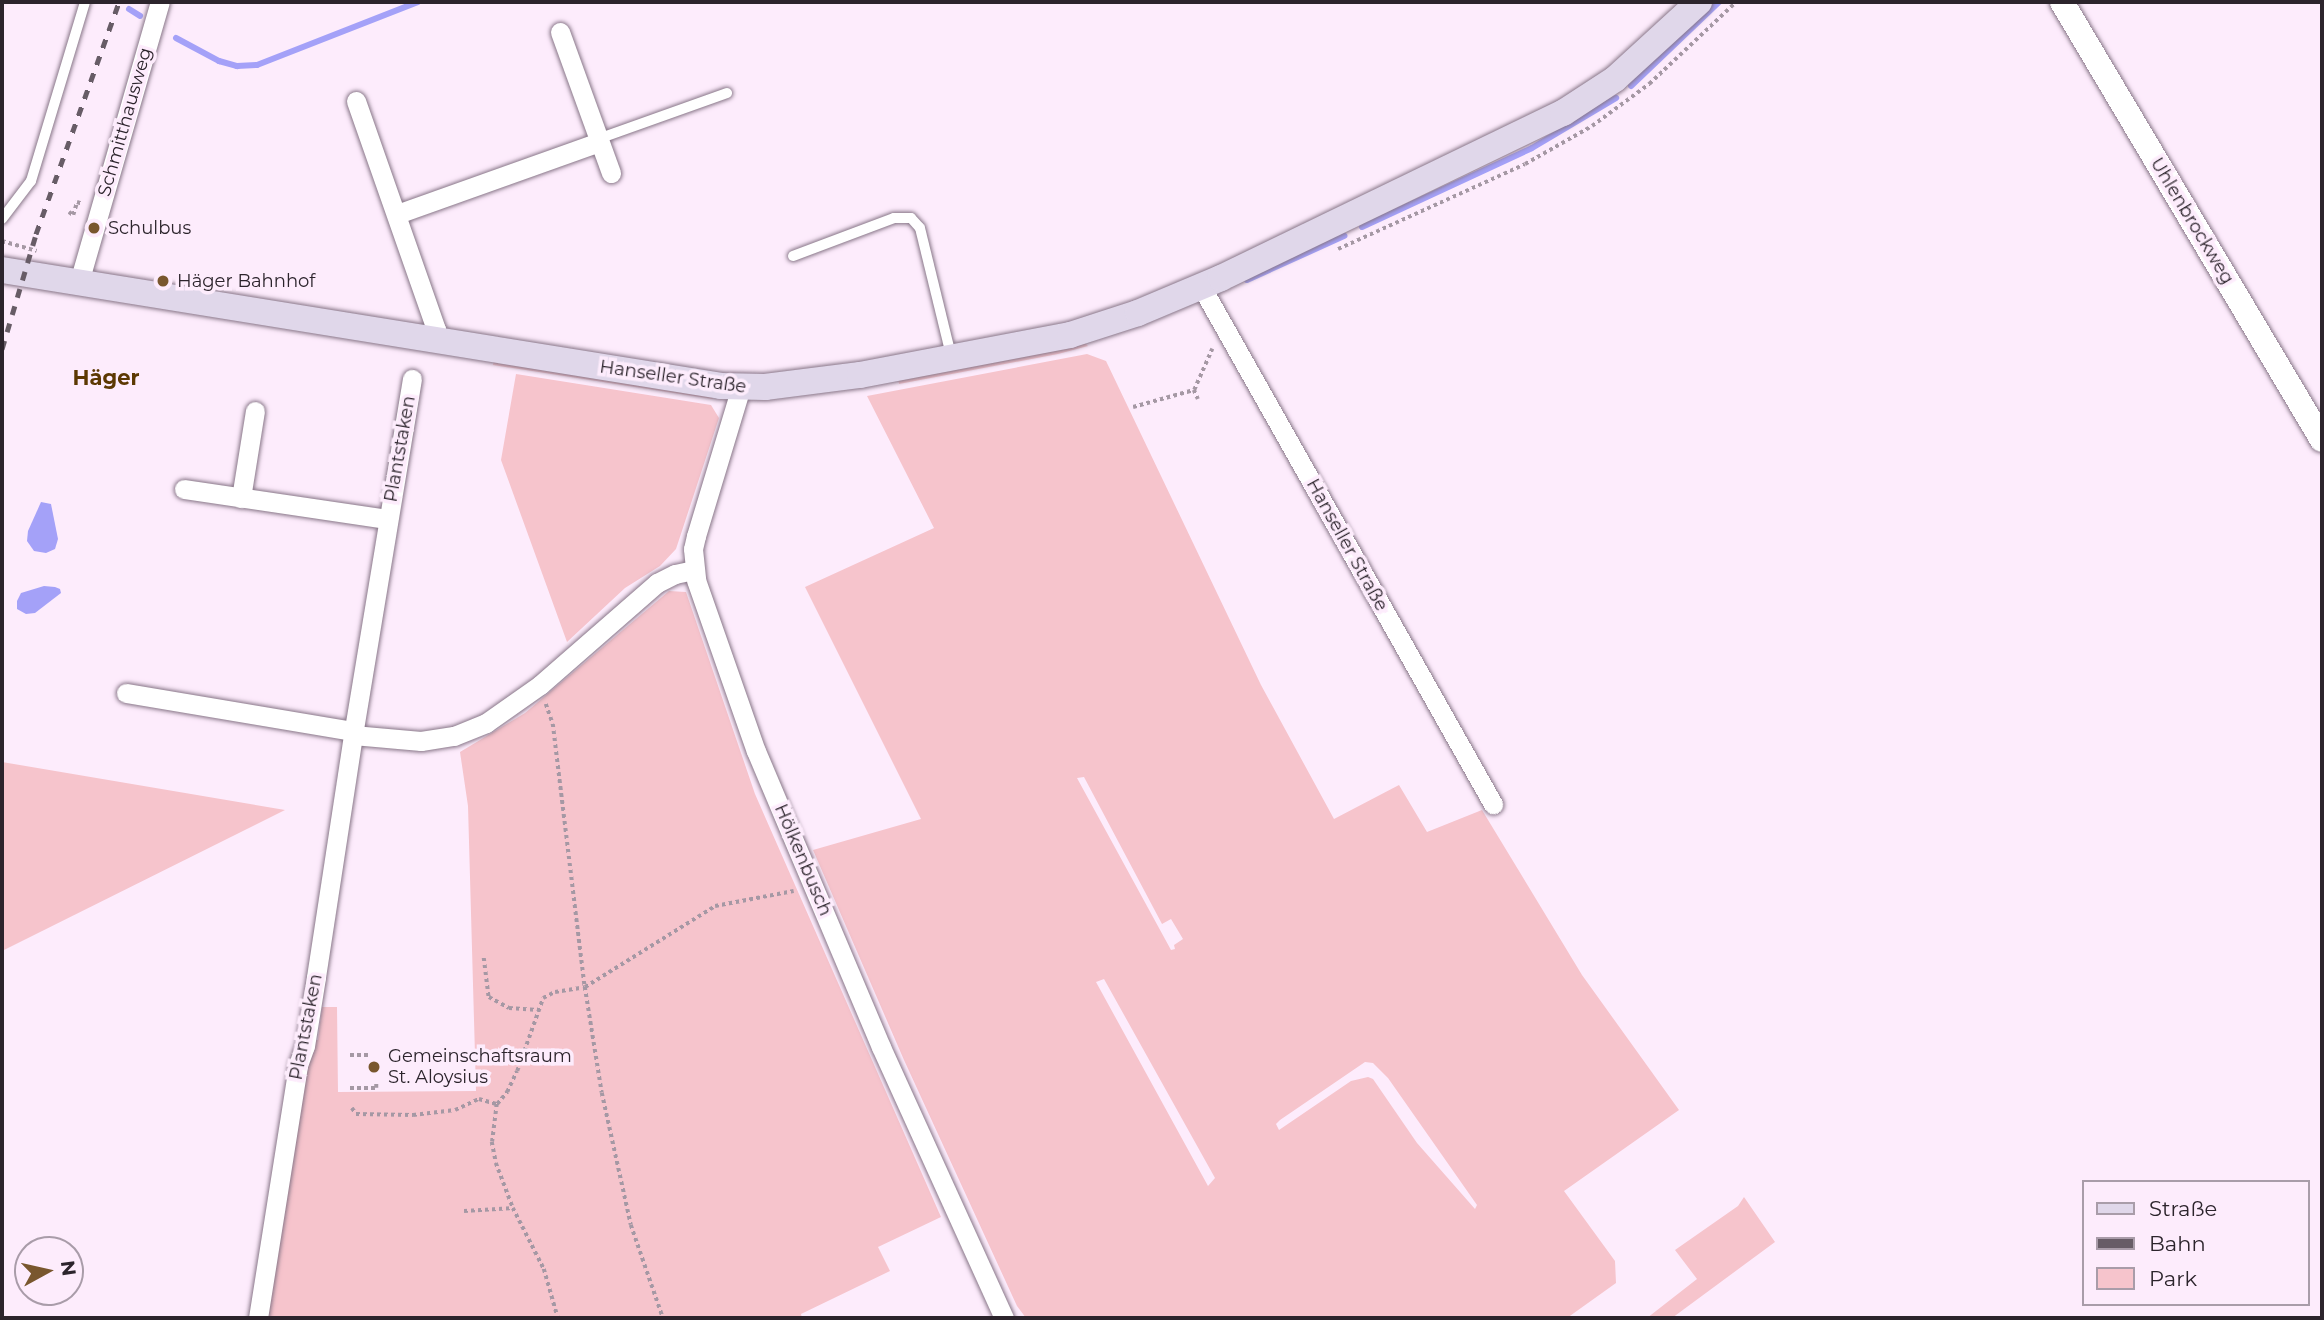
<!DOCTYPE html>
<html>
<head>
<meta charset="utf-8">
<style>
	body { margin:0 }
	#map { position:relative; width:2324px; height:1320px; overflow:hidden; background:#fdecfc; font-family:Montserrat,sans-serif }
	div>[style] { position:absolute }
	[style*='--x'] { left:calc(var(--x)*1px); top:calc(var(--y)*1px); width:calc(var(--w)*1px); rotate:calc(var(--a)*1deg) }
	.green>* { inset:0; background:#f6c4cc }
	.water>* { inset:0; background:#a4a1f8 }
	.stream>* { height:6px; margin:-3px; padding:0 3px; transform-origin:3px; border-radius:3px; background:#a4a1f8 }
	.path>* { height:3.5px; margin-top:-1.75px; transform-origin:0; background:repeating-linear-gradient(90deg,#a598a4 0 3.5px,transparent 0 7px) }
	.roads { filter:drop-shadow(0 0 2px #887688) drop-shadow(0 0 2px #887688) }
	.service>* { height:10px; margin:-5px; padding:0 5px; transform-origin:5px; border-radius:5px; background:#fff }
	.minor>* { height:19px; margin:-9.5px; padding:0 9.5px; transform-origin:9.5px; border-radius:9.5px; background:#fff }
	.tertiary>* { height:24px; margin:-12px; padding:0 12px; transform-origin:12px; border-radius:12px; background:#fff }
	.secondary>* { height:26px; margin:-13px; padding:0 13px; transform-origin:13px; border-radius:13px; background:#e0d7ea }
	.rail>* { height:5px; margin-top:-2.5px; transform-origin:0; background:repeating-linear-gradient(90deg,#675c66 0 9px,transparent 0 18px) }
	.dots>* { width:19px; height:19px; translate:-50% -50%; box-sizing:border-box; border:4px solid #fdecfc; border-radius:50% }
	span { translate:-50% -50%; white-space:nowrap; text-align:center; line-height:1.15; -webkit-text-stroke:7px #fdecfc; paint-order:stroke }
	.street-label { font-size:18px; color:#2c242c }
	.poi-label { font-size:18px; color:#2c242c }
	.left { translate:0 -50%; text-align:left }
	.quarter-label { font-size:21px; color:#5c3802; font-weight:700 }
	.frame { position:absolute; inset:0; border:4px solid #2c242c; pointer-events:none }
	.legend { position:absolute; left:2082px; top:1180px; width:228px; height:126px; box-sizing:border-box; background:#fdecfc; border:2px solid #a99ca9; margin:0; padding:9px 12px; list-style:none; font-size:21px; color:#2c242c }
	.legend li { display:flex; align-items:center; gap:14px; height:35px }
	.legend b { width:35px; border:2px solid #a99ca9 }
	.north { position:absolute; left:14px; top:1236px; width:70px; height:70px; box-sizing:border-box; background:#fdecfc; border:2px solid #a99ca9; border-radius:50%; rotate:82deg; font-size:19px; font-weight:700; line-height:28px; text-align:center; color:#2c242c }
	.north::after { content:''; display:block; margin:auto; width:24px; height:32px; background:#79572e; clip-path:polygon(50% 0,100% 100%,50% 72%,0 100%) }
</style>
</head>
<body>
<div id="map">
	<div class="green">
		<i style="clip-path:polygon(1083px 341px,1088px 346px,1058px 354px,899px 384px,898px 379px)"></i>
		<i style="clip-path:polygon(evenodd,1087px 354px,1106px 361px,1261px 685px,1334px 819px,1399px 785px,1427px 832px,1482px 810px,1582px 975px,1679px 1110px,1564px 1191px,1615px 1261px,1616px 1283px,1567px 1318px,1026px 1318px,1017px 1306px,904px 1060px,813px 850px,921px 819px,805px 587px,934px 528px,867px 396px,1087px 354px,1084px 777px,1162px 924px,1171px 919px,1183px 939px,1174px 945px,1175px 949px,1171px 950px,1077px 778px,1084px 777px,1087px 354px,1104px 979px,1215px 1178px,1208px 1186px,1096px 982px,1104px 979px,1087px 354px,1365px 1062px,1373px 1063px,1388px 1078px,1477px 1205px,1475px 1209px,1417px 1143px,1373px 1079px,1368px 1077px,1351px 1081px,1279px 1130px,1276px 1124px,1280px 1120px,1365px 1062px)"></i>
		<i style="clip-path:polygon(494px 360px,712px 397px,713px 399px,493px 365px)"></i>
		<i style="clip-path:polygon(516px 374px,711px 405px,719px 418px,676px 549px,660px 566px,625px 588px,567px 642px,501px 460px)"></i>
		<i style="clip-path:polygon(669px 591px,686px 592px,755px 794px,941px 1217px,878px 1247px,890px 1271px,801px 1314px,802px 1318px,266px 1318px,303px 1067px,314px 1040px,318px 1040px,322px 1007px,337px 1007px,338px 1092px,476px 1091px,468px 806px,460px 752px,525px 713px)"></i>
		<i style="clip-path:polygon(2px 762px,285px 810px,2px 951px)"></i>
		<i style="clip-path:polygon(1744px 1197px,1775px 1242px,1672px 1318px,1647px 1318px,1697px 1279px,1675px 1250px,1738px 1206px)"></i>
	</div>
	<div class="water">
		<i style="clip-path:polygon(41px 502px,51px 504px,58px 539px,55px 549px,46px 553px,34px 551px,27px 541px,28px 531px)"></i>
		<i style="clip-path:polygon(44px 586px,55px 587px,60px 589px,61px 593px,35px 613px,26px 614px,17px 609px,17px 601px,21px 593px)"></i>
	</div>
	<div class="stream">
		<i style="--x:129;--y:9;--w:13;--a:32"></i>
		<i style="--x:176;--y:38;--w:49;--a:28.1"></i>
		<i style="--x:219;--y:61;--w:19;--a:16"></i>
		<i style="--x:237;--y:66;--w:20;--a:-3"></i>
		<i style="--x:257;--y:65;--w:173;--a:-21.4"></i>
		<i style="--x:1631;--y:86;--w:122;--a:-43.7"></i>
		<i style="--x:1362;--y:227;--w:187;--a:-24.9"></i>
		<i style="--x:1532;--y:148;--w:98;--a:-30.8"></i>
		<i style="--x:1247;--y:280;--w:107;--a:-24.4"></i>
	</div>
	<div class="path">
		<i style="--x:69;--y:212;--w:5;--a:37"></i>
		<i style="--x:73;--y:215;--w:14;--a:-73"></i>
		<i style="--x:77;--y:202;--w:6;--a:18"></i>
		<i style="--x:2;--y:241;--w:36;--a:16"></i>
		<i style="--x:1338;--y:249;--w:205;--a:-24.4"></i>
		<i style="--x:1525;--y:164;--w:77;--a:-29.6"></i>
		<i style="--x:1592;--y:126;--w:71;--a:-36.4"></i>
		<i style="--x:1649;--y:84;--w:120;--a:-43.3"></i>
		<i style="--x:1194;--y:390;--w:45;--a:-66.3"></i>
		<i style="--x:1133;--y:407;--w:63;--a:-15.6"></i>
		<i style="--x:1194;--y:390;--w:10;--a:66"></i>
		<i style="--x:546;--y:704;--w:21;--a:71"></i>
		<i style="--x:553;--y:724;--w:265;--a:83.1"></i>
		<i style="--x:585;--y:987;--w:107;--a:80.9"></i>
		<i style="--x:602;--y:1093;--w:135;--a:77.6"></i>
		<i style="--x:631;--y:1225;--w:98;--a:71"></i>
		<i style="--x:484;--y:958;--w:39;--a:83"></i>
		<i style="--x:489;--y:997;--w:23;--a:29"></i>
		<i style="--x:509;--y:1008;--w:29;--a:4"></i>
		<i style="--x:350;--y:1055;--w:20;--a:0"></i>
		<i style="--x:350;--y:1088;--w:26;--a:0"></i>
		<i style="--x:376;--y:1088;--w:5;--a:-90"></i>
		<i style="--x:497;--y:1104;--w:16;--a:-50"></i>
		<i style="--x:507;--y:1092;--w:23;--a:-65"></i>
		<i style="--x:517;--y:1071;--w:77;--a:-70.4"></i>
		<i style="--x:543;--y:998;--w:13;--a:-27"></i>
		<i style="--x:555;--y:992;--w:30;--a:-9"></i>
		<i style="--x:585;--y:987;--w:153;--a:-31.9"></i>
		<i style="--x:715;--y:906;--w:80;--a:-10.8"></i>
		<i style="--x:352;--y:1108;--w:7;--a:56"></i>
		<i style="--x:356;--y:1114;--w:57;--a:1"></i>
		<i style="--x:413;--y:1115;--w:42;--a:-6.8"></i>
		<i style="--x:455;--y:1110;--w:26;--a:-25"></i>
		<i style="--x:479;--y:1099;--w:19;--a:16"></i>
		<i style="--x:497;--y:1104;--w:38;--a:97"></i>
		<i style="--x:492;--y:1142;--w:21;--a:79"></i>
		<i style="--x:496;--y:1163;--w:48;--a:69.3"></i>
		<i style="--x:464;--y:1211;--w:49;--a:-3.5"></i>
		<i style="--x:513;--y:1208;--w:68;--a:63.1"></i>
		<i style="--x:544;--y:1269;--w:51;--a:74.1"></i>
	</div>
	<div class="roads">
		<div class="service">
			<i style="--x:598;--y:139;--w:137;--a:-19.6"></i>
			<i style="--x:2;--y:219;--w:48;--a:-52.7"></i>
			<i style="--x:31;--y:181;--w:187;--a:-73.2"></i>
			<i style="--x:793;--y:256;--w:108;--a:-20.6"></i>
			<i style="--x:894;--y:218;--w:17;--a:0"></i>
			<i style="--x:911;--y:218;--w:13;--a:48"></i>
			<i style="--x:920;--y:228;--w:131;--a:76.3"></i>
		</div>
		<div class="minor">
			<i style="--x:560;--y:32;--w:150;--a:70.1"></i>
			<i style="--x:356;--y:101;--w:242;--a:70.7"></i>
			<i style="--x:436;--y:329;--w:11;--a:95"></i>
			<i style="--x:397;--y:214;--w:214;--a:-19.6"></i>
			<i style="--x:79;--y:282;--w:291;--a:-73.9"></i>
			<i style="--x:1201;--y:286;--w:595;--a:60.59"></i>
			<i style="--x:741;--y:387;--w:156;--a:106.8"></i>
			<i style="--x:696;--y:536;--w:13;--a:103"></i>
			<i style="--x:693;--y:549;--w:31;--a:84"></i>
			<i style="--x:696;--y:580;--w:181;--a:70.7"></i>
			<i style="--x:756;--y:751;--w:321;--a:67.1"></i>
			<i style="--x:881;--y:1047;--w:298;--a:65.6"></i>
			<i style="--x:184;--y:489;--w:206;--a:8.4"></i>
			<i style="--x:241;--y:498;--w:88;--a:-80.9"></i>
			<i style="--x:126;--y:693;--w:230;--a:9.5"></i>
			<i style="--x:353;--y:735;--w:361;--a:-80.6"></i>
			<i style="--x:258;--y:1318;--w:256;--a:-81"></i>
			<i style="--x:298;--y:1065;--w:20;--a:-70"></i>
			<i style="--x:305;--y:1046;--w:70;--a:-80.9"></i>
			<i style="--x:316;--y:977;--w:245;--a:-81.3"></i>
			<i style="--x:353;--y:735;--w:68;--a:5"></i>
			<i style="--x:421;--y:741;--w:33;--a:-9"></i>
			<i style="--x:454;--y:736;--w:35;--a:-22"></i>
			<i style="--x:486;--y:723;--w:66;--a:-35.1"></i>
			<i style="--x:540;--y:685;--w:155;--a:-41.1"></i>
			<i style="--x:657;--y:583;--w:20;--a:-27"></i>
			<i style="--x:675;--y:574;--w:19;--a:-12"></i>
		</div>
		<div class="tertiary">
			<i style="--x:2062;--y:2;--w:509;--a:59.31"></i>
		</div>
		<div class="secondary">
			<i style="--x:2;--y:270;--w:728;--a:9.16"></i>
			<i style="--x:721;--y:386;--w:44;--a:1.3"></i>
			<i style="--x:765;--y:387;--w:96;--a:-7.2"></i>
			<i style="--x:860;--y:375;--w:214;--a:-10.8"></i>
			<i style="--x:1070;--y:335;--w:71;--a:-17.9"></i>
			<i style="--x:1138;--y:313;--w:90;--a:-22.9"></i>
			<i style="--x:1221;--y:278;--w:380;--a:-25.8"></i>
			<i style="--x:1563;--y:113;--w:62;--a:-33.2"></i>
			<i style="--x:1615;--y:79;--w:114;--a:-42.5"></i>
		</div>
	</div>
	<div class="rail">
		<i style="--x:2;--y:349;--w:120;--a:-73.5"></i>
		<i style="--x:36;--y:234;--w:246;--a:-70.3"></i>
	</div>
	<div class="dots">
		<i style="left:94px;top:228px;background:#79572e"></i>
		<i style="left:163px;top:281px;background:#79572e"></i>
		<i style="left:374px;top:1067px;background:#79572e"></i>
	</div>
	<div class="street-label">
		<span style="left:125px;top:122px;rotate:-74deg">Schmitthausweg</span>
		<span style="left:2192px;top:221px;rotate:59deg">Uhlenbrockweg</span>
		<span style="left:673px;top:377px;rotate:8deg">Hanseller Straße</span>
		<span style="left:400px;top:449px;rotate:-80deg">Plantstaken</span>
		<span style="left:1347px;top:545px;rotate:61deg">Hanseller Straße</span>
		<span style="left:803px;top:860px;rotate:67deg">Hölkenbusch</span>
		<span style="left:306px;top:1027px;rotate:-79deg">Plantstaken</span>
	</div>
	<div class="poi-label">
		<span class="left" style="left:108px;top:228px">Schulbus</span>
		<span class="left" style="left:177px;top:281px">Häger Bahnhof</span>
		<span class="left" style="left:388px;top:1067px">Gemeinschaftsraum<br>St. Aloysius</span>
	</div>
	<div class="quarter-label">
		<span style="left:106px;top:378px">Häger</span>
	</div>
	<div class="frame"></div>
	<ul class="legend">
	<li><b style="height:9px;background:#e0d7ea"></b>Straße</li>
	<li><b style="height:9px;background:#675c66"></b>Bahn</li>
	<li><b style="height:19px;background:#f6c4cc"></b>Park</li>
	</ul>
	<div class="north">N</div>
</div>
</body>
</html>
